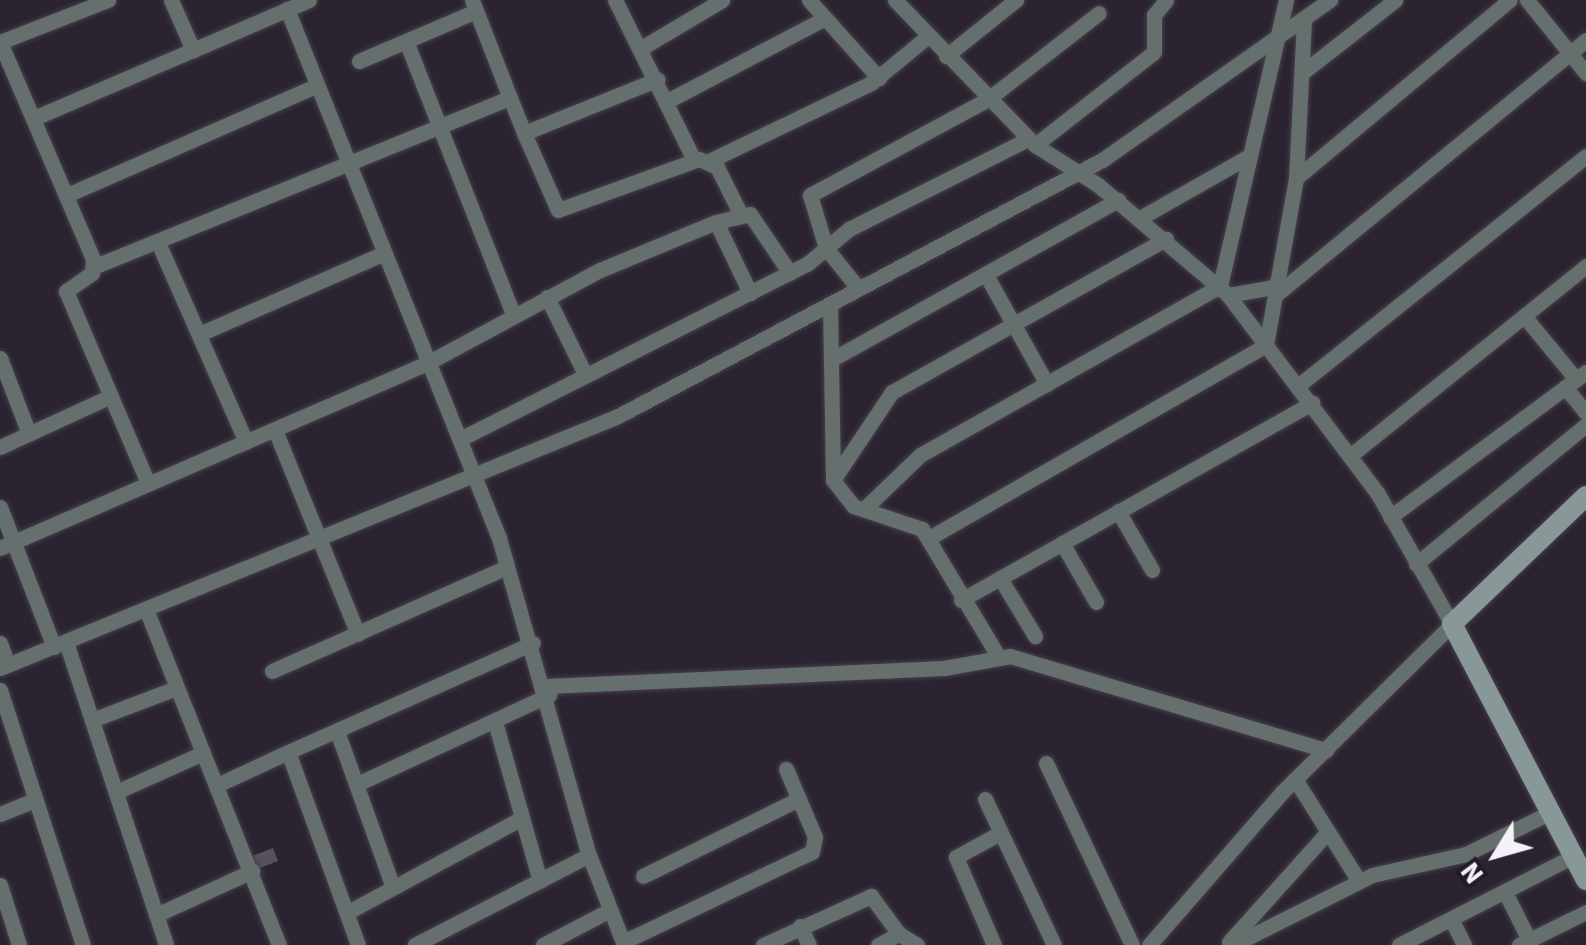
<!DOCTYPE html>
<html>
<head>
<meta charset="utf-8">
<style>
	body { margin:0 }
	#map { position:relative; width:1586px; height:945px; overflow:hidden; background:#2b2330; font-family:"Source Sans 3",sans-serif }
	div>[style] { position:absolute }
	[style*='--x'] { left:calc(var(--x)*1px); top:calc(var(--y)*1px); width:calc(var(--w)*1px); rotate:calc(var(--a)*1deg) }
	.building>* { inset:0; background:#59505e; transform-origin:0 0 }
	.roads { filter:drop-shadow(0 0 2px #47404c) drop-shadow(0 0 2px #47404c) }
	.street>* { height:15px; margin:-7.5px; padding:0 7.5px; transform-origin:7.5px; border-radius:7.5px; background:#656f6e }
	.secondary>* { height:20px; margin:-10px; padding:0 10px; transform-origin:10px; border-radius:10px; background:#889797 }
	span { translate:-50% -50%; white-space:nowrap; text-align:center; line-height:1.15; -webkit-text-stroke:8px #221a26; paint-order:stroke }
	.north { position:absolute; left:1446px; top:805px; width:100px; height:100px; -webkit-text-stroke:8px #221a26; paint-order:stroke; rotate:233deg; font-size:28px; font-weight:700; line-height:40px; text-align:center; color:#f6f1f9 }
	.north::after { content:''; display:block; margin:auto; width:35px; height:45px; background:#f6f1f9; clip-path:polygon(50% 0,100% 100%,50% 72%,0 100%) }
</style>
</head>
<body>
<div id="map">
	<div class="building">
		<i style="left:273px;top:848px;width:14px;height:26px;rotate:69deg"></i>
	</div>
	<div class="roads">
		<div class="street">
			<i style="--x:171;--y:0;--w:55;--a:66.3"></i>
			<i style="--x:193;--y:50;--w:126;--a:-23.3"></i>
			<i style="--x:615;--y:0;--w:178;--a:63.7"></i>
			<i style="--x:809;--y:0;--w:105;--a:48.1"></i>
			<i style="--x:895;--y:0;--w:202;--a:46"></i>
			<i style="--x:1035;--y:145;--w:75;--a:32.4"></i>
			<i style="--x:1098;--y:185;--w:170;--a:40.2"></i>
			<i style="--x:1228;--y:295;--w:249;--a:53"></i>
			<i style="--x:1378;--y:494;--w:150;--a:60.4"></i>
			<i style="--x:1452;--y:624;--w:238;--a:135.3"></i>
			<i style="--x:1283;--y:791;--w:204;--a:131"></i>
			<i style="--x:1527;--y:0;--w:94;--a:51.1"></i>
			<i style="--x:287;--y:9;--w:570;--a:68.16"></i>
			<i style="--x:499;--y:538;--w:330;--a:74.2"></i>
			<i style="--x:589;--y:855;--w:196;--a:152.7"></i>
			<i style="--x:406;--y:41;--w:293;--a:68.6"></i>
			<i style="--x:0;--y:42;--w:236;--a:66.8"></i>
			<i style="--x:93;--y:259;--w:14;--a:94"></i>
			<i style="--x:92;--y:273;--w:32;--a:145"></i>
			<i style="--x:66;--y:291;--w:207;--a:66.9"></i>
			<i style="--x:0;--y:42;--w:116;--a:-21.3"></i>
			<i style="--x:643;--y:47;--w:92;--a:-30.7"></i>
			<i style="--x:946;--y:56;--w:90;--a:-38.7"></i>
			<i style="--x:359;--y:61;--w:127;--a:-23.1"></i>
			<i style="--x:1303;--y:72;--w:117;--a:-38"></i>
			<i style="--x:510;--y:98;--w:38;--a:68"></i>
			<i style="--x:524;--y:133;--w:144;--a:-21.9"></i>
			<i style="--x:671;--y:99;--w:174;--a:-27.7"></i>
			<i style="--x:34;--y:118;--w:173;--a:-23.2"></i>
			<i style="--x:524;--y:133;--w:84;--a:66.2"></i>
			<i style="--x:558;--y:210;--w:150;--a:-19.9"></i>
			<i style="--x:699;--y:159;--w:20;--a:24"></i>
			<i style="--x:717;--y:167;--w:54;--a:63.4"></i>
			<i style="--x:1035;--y:145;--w:151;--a:-38"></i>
			<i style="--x:1154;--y:52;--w:37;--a:-90"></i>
			<i style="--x:1154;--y:15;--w:19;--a:-51"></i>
			<i style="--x:709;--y:161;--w:180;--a:-25.7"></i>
			<i style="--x:871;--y:83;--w:74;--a:-39.5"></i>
			<i style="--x:1296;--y:178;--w:278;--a:-39.8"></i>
			<i style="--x:67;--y:195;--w:273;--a:-23.7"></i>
			<i style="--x:1140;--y:218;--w:125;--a:-29.6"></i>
			<i style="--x:716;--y:222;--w:79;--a:64.4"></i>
			<i style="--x:160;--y:247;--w:213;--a:66.2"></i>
			<i style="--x:93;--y:267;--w:450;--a:-22.1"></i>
			<i style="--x:510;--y:98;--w:105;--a:-111.2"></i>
			<i style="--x:986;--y:275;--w:125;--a:60.8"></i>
			<i style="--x:858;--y:288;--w:51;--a:-128.7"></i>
			<i style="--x:826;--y:248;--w:55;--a:-106.8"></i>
			<i style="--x:810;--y:195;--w:202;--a:-28.3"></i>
			<i style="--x:988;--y:99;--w:140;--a:-37.8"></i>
			<i style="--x:1278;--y:293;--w:399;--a:-39.4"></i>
			<i style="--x:1228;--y:295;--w:52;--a:-10"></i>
			<i style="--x:547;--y:297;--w:86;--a:63.7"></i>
			<i style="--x:830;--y:306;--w:174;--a:89"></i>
			<i style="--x:833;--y:480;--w:33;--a:52"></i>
			<i style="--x:853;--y:506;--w:73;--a:18.4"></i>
			<i style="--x:922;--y:529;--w:148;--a:59.1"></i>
			<i style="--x:1524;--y:316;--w:82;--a:50.5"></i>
			<i style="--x:199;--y:334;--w:202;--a:-23.6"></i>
			<i style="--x:836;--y:357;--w:323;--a:-29.1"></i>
			<i style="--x:0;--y:358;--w:81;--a:69.1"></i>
			<i style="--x:1299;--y:385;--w:367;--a:-38.6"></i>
			<i style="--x:1565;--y:387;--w:33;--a:51"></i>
			<i style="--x:275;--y:430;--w:220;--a:67.9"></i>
			<i style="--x:460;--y:439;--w:389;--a:-26.8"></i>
			<i style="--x:807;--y:264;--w:55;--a:-39.8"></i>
			<i style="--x:849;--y:229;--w:200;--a:-26.7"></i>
			<i style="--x:0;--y:447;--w:122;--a:-24.7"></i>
			<i style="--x:1351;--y:455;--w:302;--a:-38.8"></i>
			<i style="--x:833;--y:480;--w:106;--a:-56.2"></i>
			<i style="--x:892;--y:392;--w:314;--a:-29.2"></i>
			<i style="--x:0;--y:507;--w:150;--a:68.9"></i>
			<i style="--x:865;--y:508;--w:76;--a:-43.9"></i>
			<i style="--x:920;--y:455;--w:344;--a:-29.4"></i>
			<i style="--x:1220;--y:286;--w:294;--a:-77"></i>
			<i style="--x:1118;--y:511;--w:68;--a:60"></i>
			<i style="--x:1390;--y:517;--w:244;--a:-36.5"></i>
			<i style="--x:929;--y:538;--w:388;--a:-29.8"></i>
			<i style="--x:1266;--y:345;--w:170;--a:-79.8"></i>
			<i style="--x:1296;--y:178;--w:158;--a:-87.1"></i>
			<i style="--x:1062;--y:543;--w:68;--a:60"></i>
			<i style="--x:0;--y:548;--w:468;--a:-23.4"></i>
			<i style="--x:429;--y:362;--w:194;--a:-28.3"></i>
			<i style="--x:600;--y:270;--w:126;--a:-22.5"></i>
			<i style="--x:716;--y:222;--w:35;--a:-13"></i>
			<i style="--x:750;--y:214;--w:71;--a:55.9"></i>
			<i style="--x:1416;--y:564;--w:220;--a:-39.3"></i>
			<i style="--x:1000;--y:578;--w:68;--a:58.9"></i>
			<i style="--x:961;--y:600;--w:403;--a:-29.3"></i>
			<i style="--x:146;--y:609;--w:361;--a:68.4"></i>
			<i style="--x:66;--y:642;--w:319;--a:71.7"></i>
			<i style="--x:0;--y:643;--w:23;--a:70"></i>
			<i style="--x:0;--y:668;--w:667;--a:-22.18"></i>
			<i style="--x:618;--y:416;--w:548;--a:-27.88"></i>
			<i style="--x:1102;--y:160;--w:279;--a:-35.1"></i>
			<i style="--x:272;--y:671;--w:257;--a:-23.9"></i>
			<i style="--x:547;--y:686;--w:397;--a:-2.6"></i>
			<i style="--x:944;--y:668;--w:67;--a:-10.3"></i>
			<i style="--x:1010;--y:656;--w:330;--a:16.6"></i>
			<i style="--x:0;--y:690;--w:268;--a:72"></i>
			<i style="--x:92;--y:720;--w:90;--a:-20.9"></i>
			<i style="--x:495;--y:722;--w:165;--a:74.2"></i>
			<i style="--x:337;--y:731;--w:166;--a:70.3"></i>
			<i style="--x:1046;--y:763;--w:201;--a:64.7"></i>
			<i style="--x:1295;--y:779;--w:120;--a:57.9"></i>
			<i style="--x:357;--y:784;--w:212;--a:-24.9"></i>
			<i style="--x:217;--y:785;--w:78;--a:-24.9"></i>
			<i style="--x:116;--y:792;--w:95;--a:-24.1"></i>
			<i style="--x:985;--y:799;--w:161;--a:64.7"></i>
			<i style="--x:0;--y:814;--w:38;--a:-22"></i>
			<i style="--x:589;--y:855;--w:97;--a:68.7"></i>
			<i style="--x:643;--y:876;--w:174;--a:-26.3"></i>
			<i style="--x:0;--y:885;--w:63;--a:72.4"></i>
			<i style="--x:1505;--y:892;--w:54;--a:63.4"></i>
			<i style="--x:348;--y:912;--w:198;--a:-28.4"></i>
			<i style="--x:156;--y:915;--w:106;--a:-24.6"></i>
			<i style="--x:1451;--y:919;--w:29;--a:63"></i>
			<i style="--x:800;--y:926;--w:21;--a:65"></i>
			<i style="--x:623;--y:942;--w:209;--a:-25.5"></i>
			<i style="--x:812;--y:852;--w:15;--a:-79"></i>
			<i style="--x:815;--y:837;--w:74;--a:-113.1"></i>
			<i style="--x:1229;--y:942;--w:145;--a:-48.1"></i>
			<i style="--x:358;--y:945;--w:205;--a:-109.9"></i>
			<i style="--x:288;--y:752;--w:268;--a:-24"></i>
			<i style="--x:543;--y:945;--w:73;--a:-27.6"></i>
			<i style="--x:763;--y:945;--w:119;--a:-24.4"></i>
			<i style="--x:871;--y:896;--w:47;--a:53.6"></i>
			<i style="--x:878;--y:945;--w:24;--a:-28"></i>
			<i style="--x:899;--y:934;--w:21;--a:31"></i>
			<i style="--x:994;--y:945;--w:96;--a:-113.4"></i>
			<i style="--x:956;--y:857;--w:50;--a:-28.6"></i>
			<i style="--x:1233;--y:945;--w:156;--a:-26.7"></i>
			<i style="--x:1372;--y:875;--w:96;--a:-12.6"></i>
			<i style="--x:1466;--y:854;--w:90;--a:-26.3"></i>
			<i style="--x:1399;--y:945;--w:194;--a:-27"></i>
			<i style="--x:1519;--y:945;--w:75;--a:-26.2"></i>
		</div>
		<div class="secondary">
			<i style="--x:1586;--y:496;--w:185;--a:136.3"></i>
			<i style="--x:1452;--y:624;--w:289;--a:62.4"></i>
		</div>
	</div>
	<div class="north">N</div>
</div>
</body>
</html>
